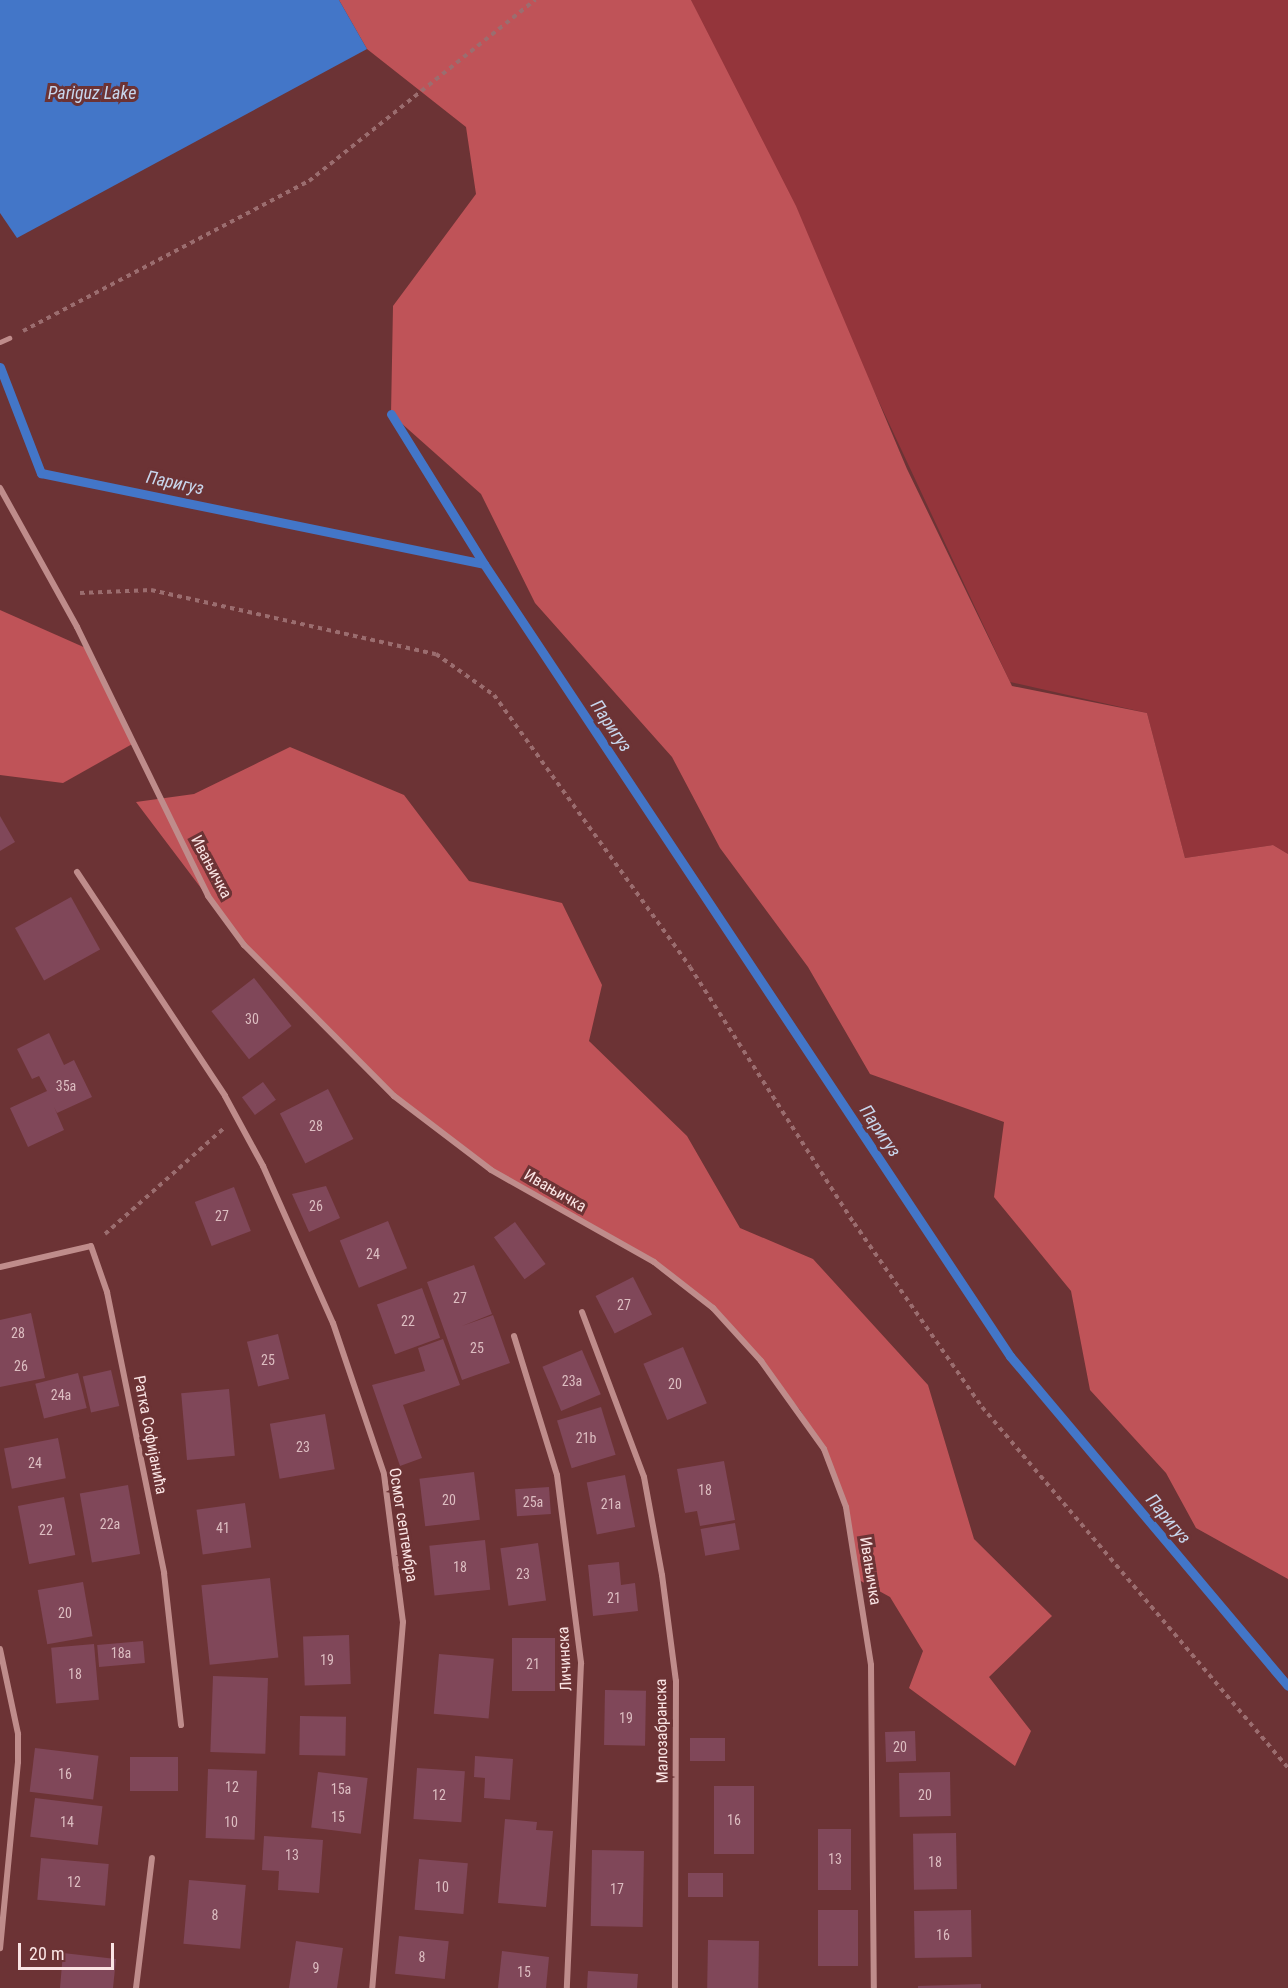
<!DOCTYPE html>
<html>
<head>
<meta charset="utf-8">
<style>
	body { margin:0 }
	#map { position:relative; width:1288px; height:1988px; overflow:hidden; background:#6c3335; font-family:"Roboto Condensed",sans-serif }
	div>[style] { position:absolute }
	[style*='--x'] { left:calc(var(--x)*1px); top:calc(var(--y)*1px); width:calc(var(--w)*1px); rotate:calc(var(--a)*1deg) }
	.green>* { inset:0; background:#94353b }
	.forest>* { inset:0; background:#bf5358 }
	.water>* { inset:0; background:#4376c8 }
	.stream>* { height:9px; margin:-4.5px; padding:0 4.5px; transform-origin:4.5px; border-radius:4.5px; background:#4376c8 }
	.building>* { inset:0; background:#804759; transform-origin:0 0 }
	.path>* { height:4px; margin-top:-2px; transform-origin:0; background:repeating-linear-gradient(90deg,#9b6d6f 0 4.5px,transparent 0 9px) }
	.lane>* { height:4.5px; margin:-2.25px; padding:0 2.25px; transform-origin:2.25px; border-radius:2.25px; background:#bf8c8b }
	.street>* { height:6px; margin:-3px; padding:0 3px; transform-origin:3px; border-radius:3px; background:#bf8c8b }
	span { translate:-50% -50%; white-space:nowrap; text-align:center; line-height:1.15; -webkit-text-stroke:6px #6c3335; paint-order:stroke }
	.number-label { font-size:14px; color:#dcbdc1 }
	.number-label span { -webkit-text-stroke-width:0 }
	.street-label { font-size:16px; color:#fae4e4 }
	.water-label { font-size:18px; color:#c8d6ec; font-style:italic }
	.scale { position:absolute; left:18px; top:1943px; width:96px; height:27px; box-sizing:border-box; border:3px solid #fae4e4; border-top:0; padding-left:8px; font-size:18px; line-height:21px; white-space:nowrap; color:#fae4e4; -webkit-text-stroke:4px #6c3335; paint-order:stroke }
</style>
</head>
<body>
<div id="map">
	<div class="green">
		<i style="clip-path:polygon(691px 0,1288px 0,1288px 854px,1273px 845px,1185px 858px,1147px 713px,1010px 682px)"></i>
	</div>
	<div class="forest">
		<i style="clip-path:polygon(339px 0,691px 0,796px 206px,907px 469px,1012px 686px,1147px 713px,1185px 858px,1273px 845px,1288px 854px,1288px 1579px,1196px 1528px,1166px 1473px,1090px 1390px,1071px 1291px,994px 1197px,1004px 1122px,870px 1074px,808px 967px,720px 848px,672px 757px,535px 603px,481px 494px,391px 414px,393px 306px,476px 194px,466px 127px,367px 49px)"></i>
		<i style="clip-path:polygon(0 610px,88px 649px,134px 743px,63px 783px,0 775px)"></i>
		<i style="clip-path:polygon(290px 747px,404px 795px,469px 881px,562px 903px,602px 985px,589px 1041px,687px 1136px,740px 1228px,813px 1259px,928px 1385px,974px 1539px,1052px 1616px,989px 1677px,1031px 1731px,1015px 1766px,909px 1688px,923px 1651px,890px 1597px,859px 1580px,846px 1507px,824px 1449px,800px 1410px,713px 1308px,654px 1262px,491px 1170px,394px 1096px,244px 945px,136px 802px,194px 794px)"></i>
	</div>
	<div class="water">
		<i style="clip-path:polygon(0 0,339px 0,367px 49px,17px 238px,0 213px)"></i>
	</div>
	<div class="stream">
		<i style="--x:0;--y:367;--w:114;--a:68.9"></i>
		<i style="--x:41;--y:473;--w:452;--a:11.6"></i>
		<i style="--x:391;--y:414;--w:176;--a:58.2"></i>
		<i style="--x:484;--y:564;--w:951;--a:56.41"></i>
		<i style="--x:1010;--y:1356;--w:431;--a:49.9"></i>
	</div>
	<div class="building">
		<i style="clip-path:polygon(0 816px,15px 842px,0 851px)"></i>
		<i style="left:71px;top:897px;width:60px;height:64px;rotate:61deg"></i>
		<i style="left:254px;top:978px;width:61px;height:54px;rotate:52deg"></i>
		<i style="clip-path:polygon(49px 1033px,64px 1065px,74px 1060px,92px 1097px,57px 1113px,54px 1107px,64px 1130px,28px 1147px,10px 1108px,47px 1091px,39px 1076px,32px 1079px,17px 1049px)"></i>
		<i style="left:263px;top:1082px;width:22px;height:26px;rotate:54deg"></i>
		<i style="left:328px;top:1089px;width:56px;height:54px;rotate:63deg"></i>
		<i style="clip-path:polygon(326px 1186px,340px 1218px,309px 1232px,292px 1194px)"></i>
		<i style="left:234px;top:1187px;width:47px;height:42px;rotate:69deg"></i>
		<i style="left:388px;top:1221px;width:51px;height:52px;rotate:68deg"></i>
		<i style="left:515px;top:1222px;width:52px;height:26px;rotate:54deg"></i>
		<i style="clip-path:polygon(474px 1265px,492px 1314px,462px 1326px,493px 1315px,510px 1363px,462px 1380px,427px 1282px)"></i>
		<i style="left:633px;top:1277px;width:42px;height:42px;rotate:63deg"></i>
		<i style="left:422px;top:1288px;width:53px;height:48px;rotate:70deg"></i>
		<i style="clip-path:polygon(31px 1313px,45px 1378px,0 1387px,0 1320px)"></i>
		<i style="left:278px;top:1334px;width:46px;height:32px;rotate:76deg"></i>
		<i style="clip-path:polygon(443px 1339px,460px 1385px,403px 1405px,422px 1458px,400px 1466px,372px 1385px,425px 1371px,418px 1348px)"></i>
		<i style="left:683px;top:1347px;width:61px;height:43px;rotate:67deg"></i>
		<i style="left:582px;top:1350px;width:48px;height:43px;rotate:67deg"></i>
		<i style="left:111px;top:1370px;width:37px;height:29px;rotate:77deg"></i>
		<i style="left:78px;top:1373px;width:36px;height:44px;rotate:76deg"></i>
		<i style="left:229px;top:1389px;width:67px;height:48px;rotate:85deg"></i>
		<i style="left:601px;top:1407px;width:50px;height:46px;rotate:73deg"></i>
		<i style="left:325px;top:1414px;width:56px;height:56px;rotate:80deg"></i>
		<i style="left:58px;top:1438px;width:41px;height:55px;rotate:79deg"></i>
		<i style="clip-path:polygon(724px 1461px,735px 1520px,700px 1526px,697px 1511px,685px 1513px,677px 1469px)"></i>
		<i style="left:474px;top:1472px;width:48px;height:55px;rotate:83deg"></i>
		<i style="left:625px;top:1475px;width:53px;height:39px;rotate:79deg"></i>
		<i style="left:128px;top:1485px;width:70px;height:49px;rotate:80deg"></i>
		<i style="left:549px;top:1487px;width:27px;height:34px;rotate:86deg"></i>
		<i style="left:64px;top:1497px;width:59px;height:47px;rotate:79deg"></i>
		<i style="left:245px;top:1503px;width:45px;height:49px;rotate:82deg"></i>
		<i style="left:735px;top:1523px;width:27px;height:35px;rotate:80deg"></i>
		<i style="left:485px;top:1540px;width:50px;height:56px;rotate:84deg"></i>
		<i style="left:538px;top:1543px;width:58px;height:38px;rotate:82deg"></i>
		<i style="clip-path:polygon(619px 1562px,621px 1585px,635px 1583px,638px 1611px,593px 1616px,588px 1565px)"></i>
		<i style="left:270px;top:1578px;width:80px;height:69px;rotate:84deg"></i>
		<i style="left:83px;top:1582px;width:55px;height:46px;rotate:80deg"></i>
		<i style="left:349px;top:1635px;width:49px;height:46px;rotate:88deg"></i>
		<i style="left:512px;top:1638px;width:43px;height:53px"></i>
		<i style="left:143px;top:1641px;width:22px;height:46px;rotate:85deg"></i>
		<i style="left:94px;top:1644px;width:56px;height:43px;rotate:85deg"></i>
		<i style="left:439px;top:1654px;width:55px;height:60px;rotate:5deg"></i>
		<i style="left:213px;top:1676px;width:55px;height:76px;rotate:2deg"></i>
		<i style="left:605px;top:1690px;width:41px;height:55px;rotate:1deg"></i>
		<i style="left:300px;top:1716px;width:46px;height:39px;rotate:1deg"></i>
		<i style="left:915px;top:1731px;width:30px;height:30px;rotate:88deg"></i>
		<i style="left:690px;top:1738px;width:35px;height:23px"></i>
		<i style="left:35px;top:1748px;width:64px;height:44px;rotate:7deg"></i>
		<i style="clip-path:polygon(475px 1756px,513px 1759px,510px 1800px,484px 1798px,485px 1778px,474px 1777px)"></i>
		<i style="left:130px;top:1757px;width:48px;height:34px"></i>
		<i style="left:417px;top:1768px;width:48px;height:51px;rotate:4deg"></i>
		<i style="left:208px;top:1769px;width:49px;height:69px;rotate:2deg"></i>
		<i style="left:318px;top:1772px;width:50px;height:56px;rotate:7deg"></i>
		<i style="left:950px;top:1772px;width:44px;height:51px;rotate:89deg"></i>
		<i style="left:714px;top:1786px;width:40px;height:68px"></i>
		<i style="left:35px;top:1798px;width:68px;height:39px;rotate:7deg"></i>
		<i style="clip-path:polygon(505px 1819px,537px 1822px,536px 1830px,553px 1831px,546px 1907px,498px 1903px)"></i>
		<i style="left:818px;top:1829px;width:33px;height:61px"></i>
		<i style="left:956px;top:1833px;width:56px;height:43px;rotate:89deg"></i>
		<i style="clip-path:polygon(264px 1836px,323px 1840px,319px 1893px,278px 1890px,279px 1871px,262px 1870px)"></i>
		<i style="left:592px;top:1850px;width:52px;height:76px;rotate:1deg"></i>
		<i style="left:41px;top:1858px;width:68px;height:42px;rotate:5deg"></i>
		<i style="left:419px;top:1859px;width:49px;height:51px;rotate:5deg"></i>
		<i style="left:688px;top:1873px;width:35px;height:24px"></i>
		<i style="left:189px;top:1880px;width:57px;height:64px;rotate:5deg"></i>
		<i style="left:818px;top:1910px;width:40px;height:56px"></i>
		<i style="left:971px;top:1910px;width:47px;height:57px;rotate:89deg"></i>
		<i style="left:399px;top:1936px;width:50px;height:38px;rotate:6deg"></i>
		<i style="left:708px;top:1940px;width:51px;height:48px;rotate:1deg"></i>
		<i style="clip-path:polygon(296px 1941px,343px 1948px,337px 1988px,289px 1988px)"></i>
		<i style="clip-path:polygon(502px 1951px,549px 1957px,546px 1988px,498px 1988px)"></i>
		<i style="clip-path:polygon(63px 1953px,116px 1959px,113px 1988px,60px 1988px)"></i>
		<i style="clip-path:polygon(588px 1971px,638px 1974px,637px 1988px,587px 1988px)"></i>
		<i style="clip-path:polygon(981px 1984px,981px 1988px,918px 1988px,918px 1986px)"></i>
	</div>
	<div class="path">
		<i style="--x:23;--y:331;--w:323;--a:-27.7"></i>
		<i style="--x:309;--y:181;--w:290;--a:-38.7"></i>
		<i style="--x:80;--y:593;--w:71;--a:-2.4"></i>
		<i style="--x:151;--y:590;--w:292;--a:12.7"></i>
		<i style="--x:436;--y:654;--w:71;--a:35.3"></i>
		<i style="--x:494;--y:695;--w:335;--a:54.2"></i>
		<i style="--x:690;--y:967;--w:304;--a:57.4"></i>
		<i style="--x:854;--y:1223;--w:224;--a:55.2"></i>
		<i style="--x:982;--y:1407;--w:473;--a:49.7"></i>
		<i style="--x:105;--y:1234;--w:158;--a:-41.7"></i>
	</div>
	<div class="lane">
		<i style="--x:0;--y:342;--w:10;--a:-24"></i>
	</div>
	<div class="street">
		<i style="--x:0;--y:488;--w:159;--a:61"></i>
		<i style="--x:77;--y:627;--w:299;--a:64"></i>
		<i style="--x:208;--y:896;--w:61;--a:53.7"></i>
		<i style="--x:244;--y:945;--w:213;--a:45.2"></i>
		<i style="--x:394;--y:1096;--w:122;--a:37.3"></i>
		<i style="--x:491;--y:1170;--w:187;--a:29.4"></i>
		<i style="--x:654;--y:1262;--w:75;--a:37.9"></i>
		<i style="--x:713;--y:1308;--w:72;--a:47.8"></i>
		<i style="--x:761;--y:1361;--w:108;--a:54.4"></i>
		<i style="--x:824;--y:1449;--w:62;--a:69.2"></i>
		<i style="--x:846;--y:1507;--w:160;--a:81"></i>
		<i style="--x:871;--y:1665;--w:323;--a:89.5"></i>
		<i style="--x:77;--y:872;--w:268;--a:56.5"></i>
		<i style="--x:225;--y:1096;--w:80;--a:61.5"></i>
		<i style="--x:263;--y:1166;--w:172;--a:66"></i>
		<i style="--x:333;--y:1323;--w:159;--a:71.3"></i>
		<i style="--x:384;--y:1474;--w:149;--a:82.7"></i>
		<i style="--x:403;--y:1622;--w:367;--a:94.8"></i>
		<i style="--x:0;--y:1267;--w:93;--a:-13"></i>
		<i style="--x:91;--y:1246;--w:49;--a:70.8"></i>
		<i style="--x:107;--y:1292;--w:287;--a:78.5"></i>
		<i style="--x:164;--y:1573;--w:153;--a:83.6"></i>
		<i style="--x:582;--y:1312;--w:176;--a:69.4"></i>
		<i style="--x:644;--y:1477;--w:100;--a:79.6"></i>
		<i style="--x:662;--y:1575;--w:107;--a:82.5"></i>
		<i style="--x:676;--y:1681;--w:307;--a:90.2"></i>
		<i style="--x:514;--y:1336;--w:145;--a:72.8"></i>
		<i style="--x:557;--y:1475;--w:190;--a:82.7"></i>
		<i style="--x:581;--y:1663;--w:325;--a:92.5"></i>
		<i style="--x:0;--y:1649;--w:87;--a:78"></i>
		<i style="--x:18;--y:1734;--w:28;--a:90"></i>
		<i style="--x:18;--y:1762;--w:187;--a:95.5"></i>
		<i style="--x:136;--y:1988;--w:131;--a:-83"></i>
	</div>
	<div class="number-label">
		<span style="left:252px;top:1019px">30</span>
		<span style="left:66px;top:1086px">35a</span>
		<span style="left:316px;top:1126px">28</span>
		<span style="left:316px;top:1206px">26</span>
		<span style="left:222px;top:1216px">27</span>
		<span style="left:373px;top:1254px">24</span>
		<span style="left:460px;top:1298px">27</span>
		<span style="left:624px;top:1305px">27</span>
		<span style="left:408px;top:1321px">22</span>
		<span style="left:18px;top:1333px">28</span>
		<span style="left:477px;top:1348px">25</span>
		<span style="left:268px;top:1360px">25</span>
		<span style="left:21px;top:1366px">26</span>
		<span style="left:572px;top:1381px">23a</span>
		<span style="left:675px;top:1384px">20</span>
		<span style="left:61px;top:1395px">24a</span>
		<span style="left:586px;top:1438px">21b</span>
		<span style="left:303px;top:1447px">23</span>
		<span style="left:35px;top:1463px">24</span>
		<span style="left:705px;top:1490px">18</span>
		<span style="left:449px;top:1500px">20</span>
		<span style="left:533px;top:1502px">25a</span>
		<span style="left:611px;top:1504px">21a</span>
		<span style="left:110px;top:1524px">22a</span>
		<span style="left:223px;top:1528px">41</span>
		<span style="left:46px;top:1530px">22</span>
		<span style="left:460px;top:1567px">18</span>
		<span style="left:523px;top:1574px">23</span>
		<span style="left:614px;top:1598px">21</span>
		<span style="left:65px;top:1613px">20</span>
		<span style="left:121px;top:1653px">18a</span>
		<span style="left:327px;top:1660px">19</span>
		<span style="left:533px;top:1664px">21</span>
		<span style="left:75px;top:1674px">18</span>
		<span style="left:626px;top:1718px">19</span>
		<span style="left:900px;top:1747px">20</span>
		<span style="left:65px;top:1774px">16</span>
		<span style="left:232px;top:1787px">12</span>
		<span style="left:341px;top:1789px">15a</span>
		<span style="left:439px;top:1795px">12</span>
		<span style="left:925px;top:1795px">20</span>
		<span style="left:338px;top:1817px">15</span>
		<span style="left:734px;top:1820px">16</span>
		<span style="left:67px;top:1822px">14</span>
		<span style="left:231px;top:1822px">10</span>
		<span style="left:292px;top:1855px">13</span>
		<span style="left:835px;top:1859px">13</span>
		<span style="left:935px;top:1862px">18</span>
		<span style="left:74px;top:1882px">12</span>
		<span style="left:442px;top:1887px">10</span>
		<span style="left:617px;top:1889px">17</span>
		<span style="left:215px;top:1915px">8</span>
		<span style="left:943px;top:1935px">16</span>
		<span style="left:422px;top:1957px">8</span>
		<span style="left:316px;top:1968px">9</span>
		<span style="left:524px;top:1972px">15</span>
	</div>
	<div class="street-label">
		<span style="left:211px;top:867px;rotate:62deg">Ивањичка</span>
		<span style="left:555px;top:1191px;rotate:30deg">Ивањичка</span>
		<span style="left:150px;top:1435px;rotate:79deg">Ратка Софијанића</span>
		<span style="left:403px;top:1525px;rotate:81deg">Осмог септембра</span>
		<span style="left:870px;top:1571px;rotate:81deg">Ивањичка</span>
		<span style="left:565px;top:1659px;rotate:-93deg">Личинска</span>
		<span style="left:662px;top:1731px;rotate:-91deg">Малозабранска</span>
	</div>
	<div class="water-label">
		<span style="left:92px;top:93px">Pariguz Lake</span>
		<span style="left:175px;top:483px;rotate:12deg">Паригуз</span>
		<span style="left:611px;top:726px;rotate:56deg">Паригуз</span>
		<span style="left:880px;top:1131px;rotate:56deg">Паригуз</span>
		<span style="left:1168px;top:1519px;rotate:50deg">Паригуз</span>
	</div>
	<div class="scale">20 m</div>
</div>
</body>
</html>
